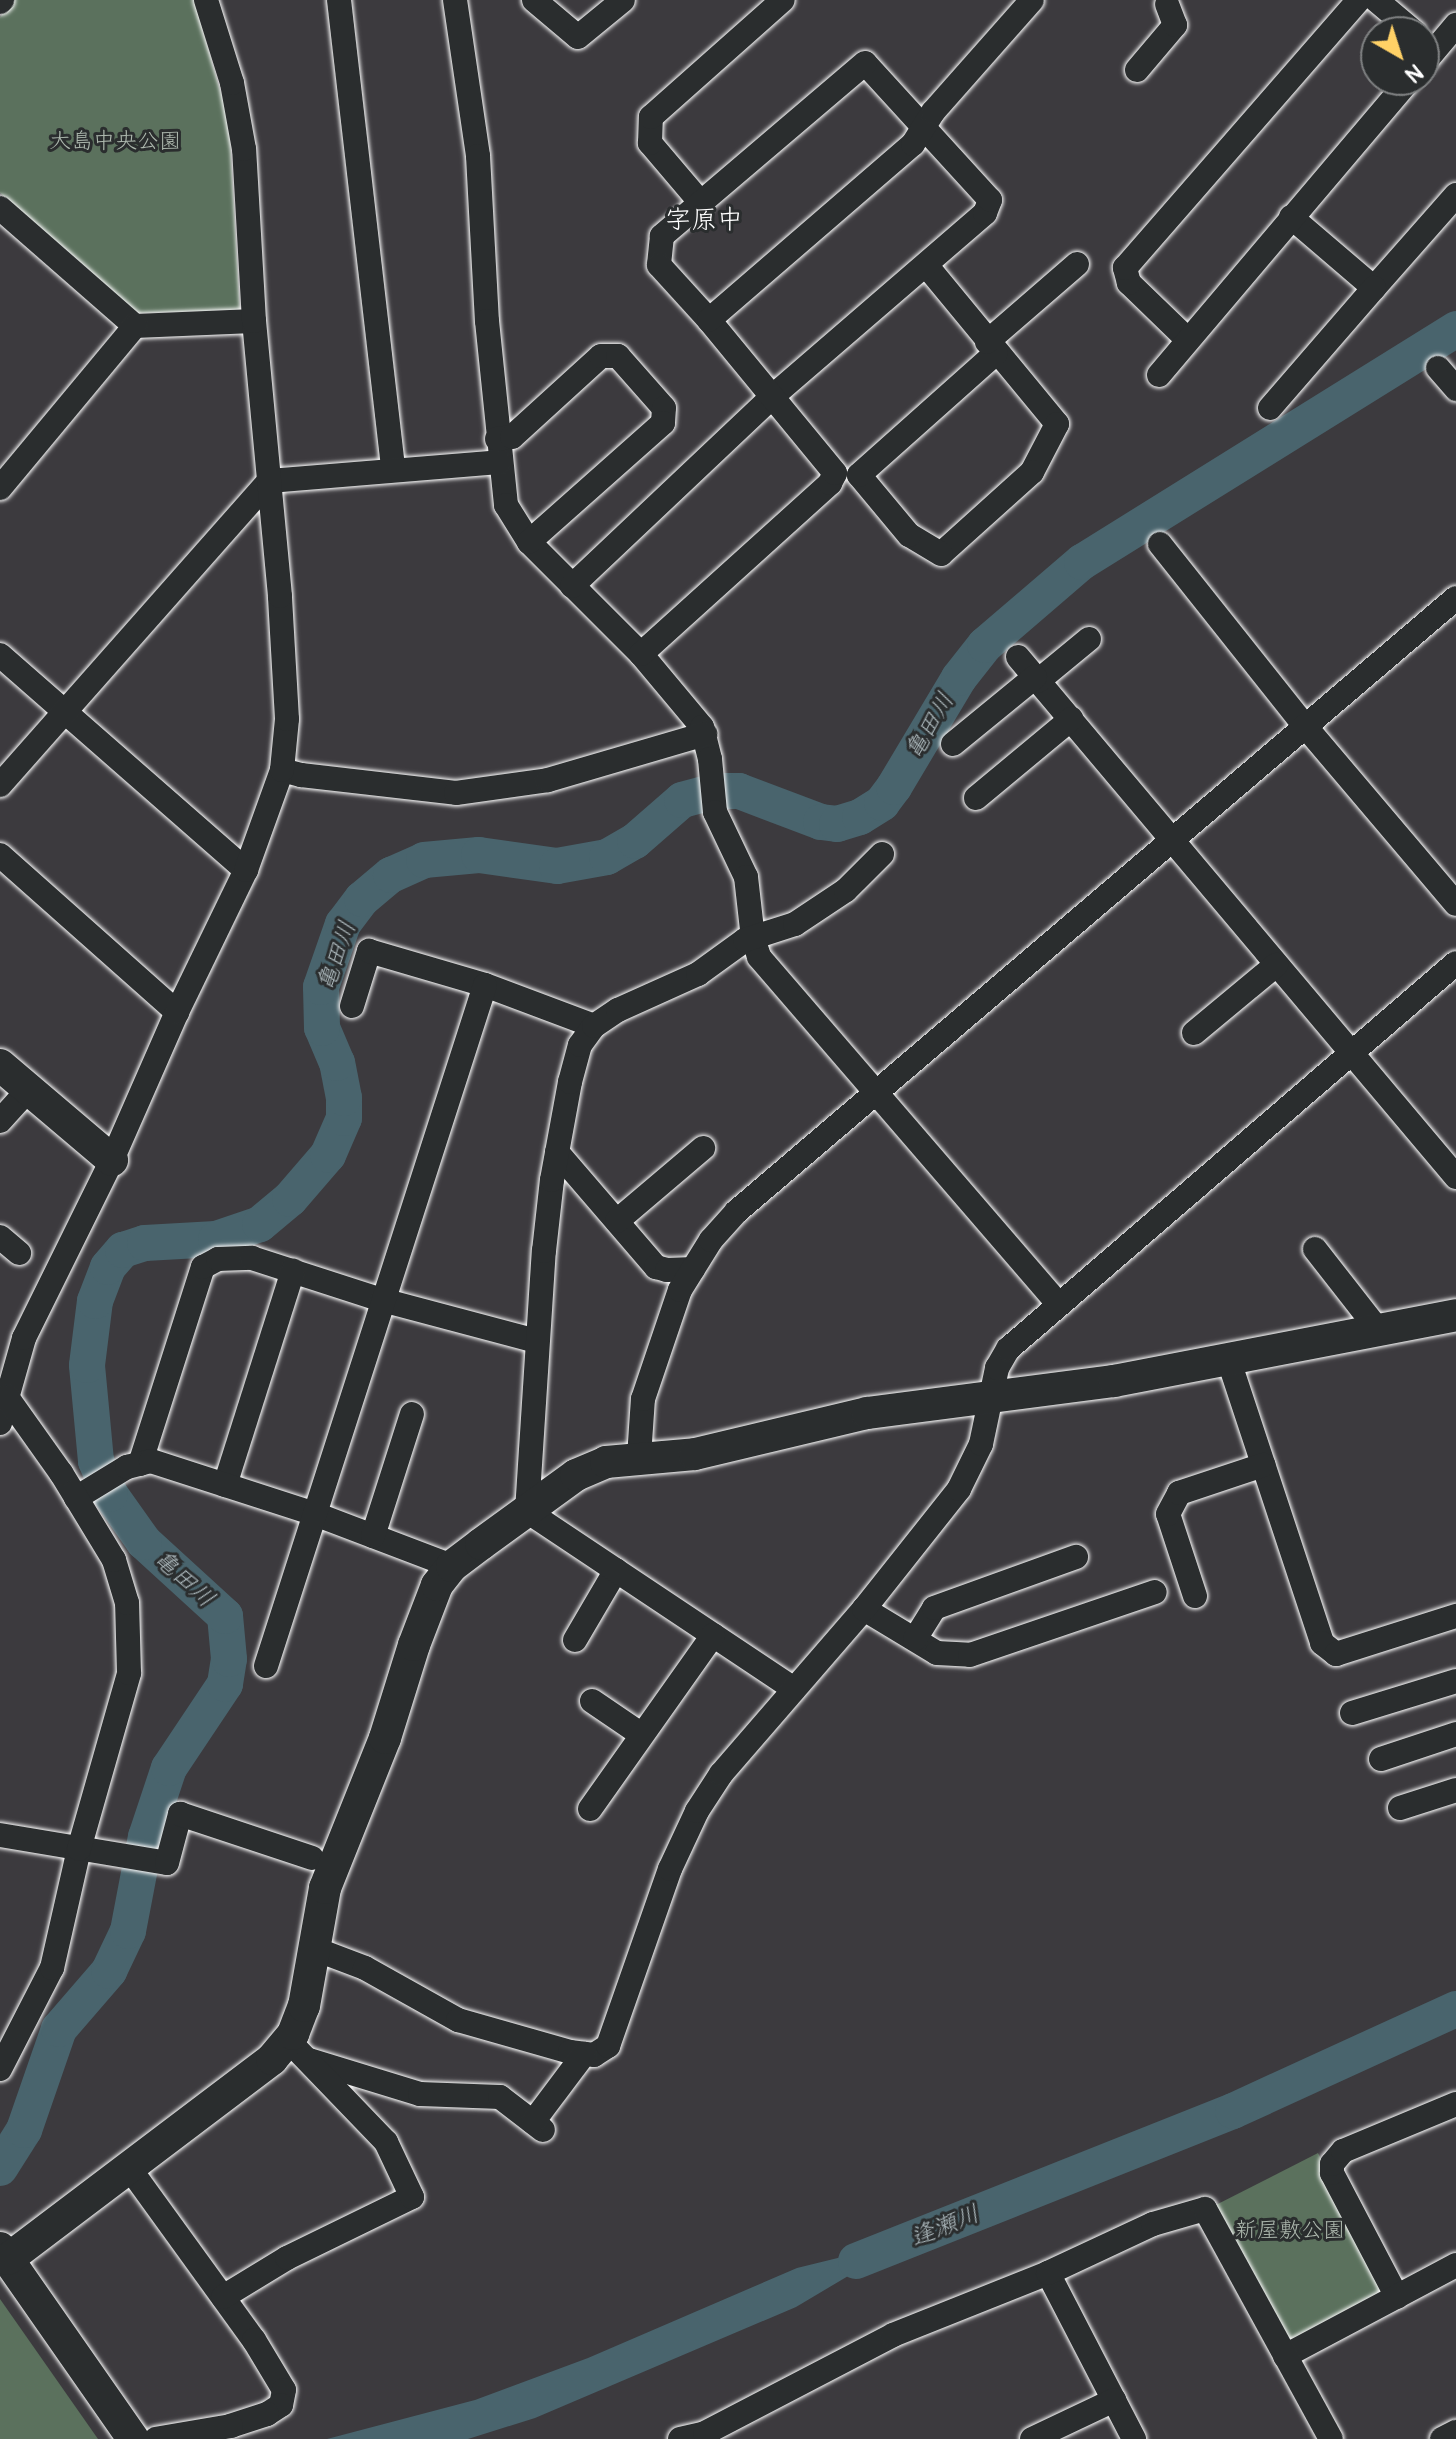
<!DOCTYPE html>
<html>
<head>
<meta charset="utf-8">
<style>
	body { margin:0 }
	#map { position:relative; width:1456px; height:2439px; overflow:hidden; background:#3c3a3e; font-family:Pangolin,"Klee One",sans-serif }
	div>[style] { position:absolute }
	[style*='--x'] { left:calc(var(--x)*1px); top:calc(var(--y)*1px); width:calc(var(--w)*1px); rotate:calc(var(--a)*1deg) }
	.green>* { inset:0; background:#5b715d; transform-origin:0 0 }
	.water>* { inset:0; background:#49646d }
	.river>* { height:36px; margin:-18px; padding:0 18px; transform-origin:18px; border-radius:18px; background:#49646d }
	.roads { filter:drop-shadow(0 0 2px #fff) drop-shadow(0 0 2px #fff) }
	.street>* { height:24px; margin:-12px; padding:0 12px; transform-origin:12px; border-radius:12px; background:#2a2d2e }
	.secondary>* { height:32px; margin:-16px; padding:0 16px; transform-origin:16px; border-radius:16px; background:#2a2d2e }
	span { translate:-50% -50%; white-space:nowrap; text-align:center; line-height:1.15; -webkit-text-stroke:6px #2a2d2e; paint-order:stroke }
	.park-label { font-size:22px; color:#adb8ae }
	.water-label { font-size:24px; color:#adb9bd; font-style:italic }
	.quarter-label { font-size:26px; color:#fff }
	.north { position:absolute; left:1360px; top:16px; width:80px; height:80px; box-sizing:border-box; background:#2a2d2e; border:2px solid #7f8182; border-radius:50%; rotate:141deg; font-size:22px; font-weight:700; line-height:32px; text-align:center; color:#fff }
	.north::after { content:''; display:block; margin:auto; width:28px; height:36px; background:#ffd166; clip-path:polygon(50% 0,100% 100%,50% 72%,0 100%) }
</style>
</head>
<body>
<div id="map">
	<div class="green">
		<i style="clip-path:polygon(15px 0,194px 0,229px 121px,240px 310px,138px 313px,0 193px,0 17px)"></i>
		<i style="left:1318px;top:2153px;width:159px;height:123px;rotate:63deg"></i>
		<i style="clip-path:polygon(0 2299px,98px 2439px,0 2439px)"></i>
	</div>
	<div class="water">
		<i style="clip-path:polygon(907px 2241px,796px 2307px,535px 2418px,468px 2439px,327px 2439px,475px 2400px,588px 2358px,797px 2268px)"></i>
	</div>
	<div class="river">
		<i style="--x:0;--y:2168;--w:45;--a:-57.7"></i>
		<i style="--x:24;--y:2130;--w:107;--a:-70.9"></i>
		<i style="--x:59;--y:2029;--w:77;--a:-49.2"></i>
		<i style="--x:109;--y:1971;--w:44;--a:-64.6"></i>
		<i style="--x:128;--y:1931;--w:96;--a:-79.2"></i>
		<i style="--x:146;--y:1837;--w:73;--a:-71.6"></i>
		<i style="--x:169;--y:1768;--w:101;--a:-56.3"></i>
		<i style="--x:225;--y:1684;--w:25;--a:-81"></i>
		<i style="--x:229;--y:1659;--w:43;--a:-95.3"></i>
		<i style="--x:225;--y:1616;--w:110;--a:-137.6"></i>
		<i style="--x:144;--y:1542;--w:59;--a:-125.3"></i>
		<i style="--x:110;--y:1494;--w:36;--a:-113"></i>
		<i style="--x:96;--y:1461;--w:96;--a:-95.4"></i>
		<i style="--x:87;--y:1365;--w:64;--a:-82.9"></i>
		<i style="--x:95;--y:1301;--w:36;--a:-69"></i>
		<i style="--x:108;--y:1267;--w:23;--a:-49"></i>
		<i style="--x:123;--y:1250;--w:23;--a:-18"></i>
		<i style="--x:145;--y:1243;--w:71;--a:-3.2"></i>
		<i style="--x:216;--y:1239;--w:46;--a:-18.8"></i>
		<i style="--x:260;--y:1224;--w:39;--a:-40"></i>
		<i style="--x:290;--y:1199;--w:58;--a:-49.2"></i>
		<i style="--x:328;--y:1155;--w:40;--a:-66.6"></i>
		<i style="--x:344;--y:1118;--w:20;--a:-90"></i>
		<i style="--x:344;--y:1098;--w:36;--a:-101"></i>
		<i style="--x:337;--y:1063;--w:38;--a:-113"></i>
		<i style="--x:322;--y:1028;--w:41;--a:-91.4"></i>
		<i style="--x:321;--y:987;--w:67;--a:-70.8"></i>
		<i style="--x:343;--y:924;--w:31;--a:-53"></i>
		<i style="--x:362;--y:899;--w:38;--a:-40"></i>
		<i style="--x:391;--y:875;--w:36;--a:-24"></i>
		<i style="--x:424;--y:860;--w:55;--a:-5.2"></i>
		<i style="--x:479;--y:855;--w:79;--a:8"></i>
		<i style="--x:557;--y:866;--w:51;--a:-10.2"></i>
		<i style="--x:607;--y:857;--w:32;--a:-30"></i>
		<i style="--x:635;--y:841;--w:62;--a:-41.1"></i>
		<i style="--x:682;--y:800;--w:35;--a:-15"></i>
		<i style="--x:716;--y:791;--w:23;--a:0"></i>
		<i style="--x:739;--y:791;--w:88;--a:20.7"></i>
		<i style="--x:821;--y:822;--w:16;--a:7"></i>
		<i style="--x:837;--y:824;--w:24;--a:-17"></i>
		<i style="--x:860;--y:817;--w:26;--a:-32"></i>
		<i style="--x:882;--y:803;--w:20;--a:-53"></i>
		<i style="--x:894;--y:787;--w:127;--a:-59.2"></i>
		<i style="--x:959;--y:678;--w:42;--a:-51.8"></i>
		<i style="--x:985;--y:645;--w:128;--a:-40.6"></i>
		<i style="--x:1082;--y:562;--w:441;--a:-31.9"></i>
		<i style="--x:856;--y:2261;--w:406;--a:-21.7"></i>
		<i style="--x:1233;--y:2111;--w:245;--a:-24.6"></i>
	</div>
	<div class="roads">
		<div class="street">
			<i style="--x:339;--y:0;--w:473;--a:83.4"></i>
			<i style="--x:455;--y:0;--w:158;--a:81.6"></i>
			<i style="--x:478;--y:156;--w:165;--a:86.9"></i>
			<i style="--x:487;--y:321;--w:185;--a:84.1"></i>
			<i style="--x:506;--y:505;--w:44;--a:58.1"></i>
			<i style="--x:529;--y:542;--w:158;--a:45"></i>
			<i style="--x:641;--y:654;--w:95;--a:50.1"></i>
			<i style="--x:702;--y:727;--w:33;--a:76"></i>
			<i style="--x:710;--y:759;--w:53;--a:84.6"></i>
			<i style="--x:715;--y:812;--w:72;--a:64.5"></i>
			<i style="--x:746;--y:877;--w:61;--a:83.5"></i>
			<i style="--x:753;--y:938;--w:20;--a:72"></i>
			<i style="--x:759;--y:957;--w:459;--a:49.2"></i>
			<i style="--x:534;--y:0;--w:57;--a:40.1"></i>
			<i style="--x:578;--y:37;--w:58;--a:-39.4"></i>
			<i style="--x:1376;--y:0;--w:50;--a:40.1"></i>
			<i style="--x:0;--y:2;--w:3;--a:-45"></i>
			<i style="--x:1424;--y:63;--w:50;--a:-49.9"></i>
			<i style="--x:1137;--y:70;--w:59;--a:-49.8"></i>
			<i style="--x:1175;--y:25;--w:22;--a:-111"></i>
			<i style="--x:701;--y:203;--w:79;--a:-130.4"></i>
			<i style="--x:650;--y:143;--w:26;--a:-88"></i>
			<i style="--x:651;--y:117;--w:176;--a:-41.6"></i>
			<i style="--x:0;--y:208;--w:179;--a:41.2"></i>
			<i style="--x:135;--y:326;--w:119;--a:-2.4"></i>
			<i style="--x:1291;--y:217;--w:109;--a:40.5"></i>
			<i style="--x:1374;--y:288;--w:124;--a:-48.6"></i>
			<i style="--x:926;--y:265;--w:206;--a:50.5"></i>
			<i style="--x:1057;--y:424;--w:54;--a:117.5"></i>
			<i style="--x:1032;--y:472;--w:122;--a:138"></i>
			<i style="--x:941;--y:554;--w:37;--a:-149"></i>
			<i style="--x:909;--y:535;--w:78;--a:-129.8"></i>
			<i style="--x:859;--y:475;--w:183;--a:-41.7"></i>
			<i style="--x:1187;--y:339;--w:81;--a:-136"></i>
			<i style="--x:1129;--y:283;--w:16;--a:-105"></i>
			<i style="--x:1125;--y:268;--w:356;--a:-48.9"></i>
			<i style="--x:987;--y:342;--w:119;--a:-40.9"></i>
			<i style="--x:1438;--y:368;--w:28;--a:49"></i>
			<i style="--x:1159;--y:375;--w:387;--a:-49.7"></i>
			<i style="--x:1270;--y:408;--w:159;--a:-49.1"></i>
			<i style="--x:497;--y:439;--w:15;--a:-8"></i>
			<i style="--x:512;--y:437;--w:120;--a:-42.3"></i>
			<i style="--x:601;--y:356;--w:17;--a:0"></i>
			<i style="--x:618;--y:356;--w:69;--a:48.5"></i>
			<i style="--x:664;--y:408;--w:15;--a:94"></i>
			<i style="--x:663;--y:423;--w:179;--a:138.4"></i>
			<i style="--x:0;--y:488;--w:211;--a:-50.2"></i>
			<i style="--x:1160;--y:544;--w:233;--a:51.5"></i>
			<i style="--x:1305;--y:726;--w:233;--a:49.7"></i>
			<i style="--x:572;--y:586;--w:277;--a:-43.4"></i>
			<i style="--x:773;--y:396;--w:280;--a:-40.8"></i>
			<i style="--x:985;--y:213;--w:14;--a:-69"></i>
			<i style="--x:990;--y:200;--w:185;--a:-132.4"></i>
			<i style="--x:865;--y:63;--w:267;--a:139.6"></i>
			<i style="--x:662;--y:236;--w:29;--a:96"></i>
			<i style="--x:659;--y:265;--w:74;--a:47.7"></i>
			<i style="--x:641;--y:654;--w:255;--a:-42.1"></i>
			<i style="--x:830;--y:483;--w:11;--a:-63"></i>
			<i style="--x:835;--y:473;--w:198;--a:-129.5"></i>
			<i style="--x:709;--y:320;--w:269;--a:-40.8"></i>
			<i style="--x:913;--y:144;--w:38;--a:-58"></i>
			<i style="--x:933;--y:112;--w:149;--a:-48.5"></i>
			<i style="--x:0;--y:655;--w:327;--a:41.2"></i>
			<i style="--x:1018;--y:657;--w:680;--a:49.89"></i>
			<i style="--x:1038;--y:681;--w:66;--a:-39.5"></i>
			<i style="--x:953;--y:744;--w:106;--a:-39.3"></i>
			<i style="--x:282;--y:770;--w:20;--a:15"></i>
			<i style="--x:301;--y:775;--w:156;--a:6.6"></i>
			<i style="--x:456;--y:793;--w:93;--a:-8"></i>
			<i style="--x:548;--y:780;--w:164;--a:-16.3"></i>
			<i style="--x:0;--y:785;--w:406;--a:-48.5"></i>
			<i style="--x:269;--y:481;--w:231;--a:-4.7"></i>
			<i style="--x:976;--y:798;--w:124;--a:-39.7"></i>
			<i style="--x:0;--y:855;--w:237;--a:41.6"></i>
			<i style="--x:352;--y:1006;--w:58;--a:-72.8"></i>
			<i style="--x:369;--y:951;--w:121;--a:16.3"></i>
			<i style="--x:485;--y:985;--w:116;--a:20.6"></i>
			<i style="--x:1194;--y:1033;--w:107;--a:-39.7"></i>
			<i style="--x:0;--y:1121;--w:42;--a:-47.9"></i>
			<i style="--x:557;--y:1152;--w:152;--a:49.3"></i>
			<i style="--x:656;--y:1267;--w:11;--a:15"></i>
			<i style="--x:667;--y:1270;--w:26;--a:-2"></i>
			<i style="--x:617;--y:1221;--w:113;--a:-40.3"></i>
			<i style="--x:0;--y:1237;--w:25;--a:40"></i>
			<i style="--x:1315;--y:1249;--w:104;--a:52"></i>
			<i style="--x:1229;--y:1361;--w:297;--a:71.7"></i>
			<i style="--x:1322;--y:1643;--w:18;--a:38"></i>
			<i style="--x:1336;--y:1654;--w:126;--a:-17.6"></i>
			<i style="--x:0;--y:1423;--w:88;--a:-74.2"></i>
			<i style="--x:24;--y:1338;--w:199;--a:-63.7"></i>
			<i style="--x:112;--y:1160;--w:162;--a:-66.3"></i>
			<i style="--x:177;--y:1012;--w:158;--a:-64.1"></i>
			<i style="--x:246;--y:870;--w:106;--a:-70.2"></i>
			<i style="--x:282;--y:770;--w:51;--a:-84.4"></i>
			<i style="--x:287;--y:719;--w:123;--a:-93.3"></i>
			<i style="--x:280;--y:596;--w:276;--a:-95.4"></i>
			<i style="--x:254;--y:321;--w:172;--a:-93.3"></i>
			<i style="--x:244;--y:149;--w:67;--a:-100.3"></i>
			<i style="--x:232;--y:83;--w:87;--a:-107.4"></i>
			<i style="--x:639;--y:1457;--w:58;--a:-86.1"></i>
			<i style="--x:643;--y:1399;--w:115;--a:-71.3"></i>
			<i style="--x:680;--y:1290;--w:59;--a:-58.2"></i>
			<i style="--x:711;--y:1240;--w:38;--a:-48"></i>
			<i style="--x:736;--y:1212;--w:946;--a:-40.46"></i>
			<i style="--x:140;--y:1464;--w:207;--a:-72.3"></i>
			<i style="--x:203;--y:1267;--w:17;--a:-28"></i>
			<i style="--x:218;--y:1259;--w:34;--a:-2"></i>
			<i style="--x:252;--y:1258;--w:137;--a:17.9"></i>
			<i style="--x:382;--y:1300;--w:159;--a:14.9"></i>
			<i style="--x:225;--y:1485;--w:225;--a:-72.4"></i>
			<i style="--x:76;--y:1498;--w:60;--a:-31.3"></i>
			<i style="--x:127;--y:1467;--w:25;--a:-14"></i>
			<i style="--x:151;--y:1461;--w:172;--a:17.9"></i>
			<i style="--x:315;--y:1514;--w:147;--a:20.8"></i>
			<i style="--x:373;--y:1536;--w:128;--a:-72.3"></i>
			<i style="--x:1195;--y:1596;--w:86;--a:-108.2"></i>
			<i style="--x:1168;--y:1514;--w:24;--a:-62"></i>
			<i style="--x:1179;--y:1493;--w:89;--a:-18.4"></i>
			<i style="--x:864;--y:1609;--w:85;--a:31.1"></i>
			<i style="--x:937;--y:1653;--w:33;--a:3"></i>
			<i style="--x:970;--y:1655;--w:195;--a:-18.8"></i>
			<i style="--x:915;--y:1639;--w:36;--a:-58"></i>
			<i style="--x:934;--y:1608;--w:151;--a:-19.8"></i>
			<i style="--x:575;--y:1640;--w:81;--a:-59.6"></i>
			<i style="--x:266;--y:1666;--w:715;--a:-72.17"></i>
			<i style="--x:794;--y:1689;--w:321;--a:-146.3"></i>
			<i style="--x:527;--y:1511;--w:261;--a:-86.3"></i>
			<i style="--x:544;--y:1251;--w:71;--a:-83.6"></i>
			<i style="--x:552;--y:1180;--w:100;--a:-79.6"></i>
			<i style="--x:570;--y:1082;--w:38;--a:-75"></i>
			<i style="--x:580;--y:1045;--w:24;--a:-54"></i>
			<i style="--x:594;--y:1026;--w:29;--a:-34"></i>
			<i style="--x:618;--y:1010;--w:88;--a:-24.2"></i>
			<i style="--x:698;--y:974;--w:58;--a:-35.9"></i>
			<i style="--x:745;--y:940;--w:52;--a:-17.7"></i>
			<i style="--x:795;--y:924;--w:61;--a:-33.7"></i>
			<i style="--x:846;--y:890;--w:51;--a:-45"></i>
			<i style="--x:592;--y:1701;--w:60;--a:34.2"></i>
			<i style="--x:1352;--y:1713;--w:109;--a:-17.1"></i>
			<i style="--x:1381;--y:1759;--w:79;--a:-18.4"></i>
			<i style="--x:1400;--y:1808;--w:59;--a:-17.8"></i>
			<i style="--x:590;--y:1809;--w:213;--a:-54.7"></i>
			<i style="--x:0;--y:1835;--w:169;--a:9.5"></i>
			<i style="--x:167;--y:1863;--w:51;--a:-75.1"></i>
			<i style="--x:180;--y:1814;--w:139;--a:18.4"></i>
			<i style="--x:315;--y:1949;--w:53;--a:20.8"></i>
			<i style="--x:365;--y:1968;--w:107;--a:29.2"></i>
			<i style="--x:458;--y:2020;--w:116;--a:15.9"></i>
			<i style="--x:570;--y:2052;--w:24;--a:7"></i>
			<i style="--x:594;--y:2055;--w:17;--a:-33"></i>
			<i style="--x:608;--y:2046;--w:188;--a:-70.7"></i>
			<i style="--x:670;--y:1869;--w:64;--a:-65"></i>
			<i style="--x:697;--y:1811;--w:44;--a:-57"></i>
			<i style="--x:721;--y:1774;--w:218;--a:-49.1"></i>
			<i style="--x:864;--y:1609;--w:153;--a:-51.6"></i>
			<i style="--x:959;--y:1489;--w:50;--a:-63.9"></i>
			<i style="--x:981;--y:1444;--w:78;--a:-78.1"></i>
			<i style="--x:997;--y:1368;--w:22;--a:-60"></i>
			<i style="--x:1008;--y:1349;--w:591;--a:-40.75"></i>
			<i style="--x:309;--y:2060;--w:116;--a:17"></i>
			<i style="--x:420;--y:2094;--w:80;--a:2.1"></i>
			<i style="--x:500;--y:2097;--w:54;--a:37.5"></i>
			<i style="--x:0;--y:2069;--w:114;--a:-62.8"></i>
			<i style="--x:52;--y:1968;--w:122;--a:-77.2"></i>
			<i style="--x:79;--y:1849;--w:183;--a:-74.1"></i>
			<i style="--x:129;--y:1673;--w:70;--a:-91.6"></i>
			<i style="--x:127;--y:1603;--w:45;--a:-106.8"></i>
			<i style="--x:114;--y:1560;--w:102;--a:-121.3"></i>
			<i style="--x:61;--y:1473;--w:93;--a:-125.4"></i>
			<i style="--x:533;--y:2122;--w:85;--a:-53.1"></i>
			<i style="--x:130;--y:2169;--w:211;--a:54.1"></i>
			<i style="--x:254;--y:2340;--w:58;--a:59"></i>
			<i style="--x:284;--y:2390;--w:15;--a:101"></i>
			<i style="--x:281;--y:2405;--w:17;--a:147"></i>
			<i style="--x:267;--y:2414;--w:38;--a:162"></i>
			<i style="--x:231;--y:2426;--w:76;--a:170.2"></i>
			<i style="--x:1048;--y:2273;--w:187;--a:62.6"></i>
			<i style="--x:223;--y:2297;--w:75;--a:-31.4"></i>
			<i style="--x:287;--y:2258;--w:139;--a:-26"></i>
			<i style="--x:412;--y:2197;--w:61;--a:-115.3"></i>
			<i style="--x:386;--y:2142;--w:141;--a:-133.9"></i>
			<i style="--x:1397;--y:2297;--w:140;--a:-117.7"></i>
			<i style="--x:1332;--y:2173;--w:9;--a:-90"></i>
			<i style="--x:1332;--y:2164;--w:17;--a:-50"></i>
			<i style="--x:1343;--y:2151;--w:122;--a:-22.6"></i>
			<i style="--x:1285;--y:2356;--w:194;--a:-28"></i>
			<i style="--x:680;--y:2439;--w:26;--a:-13"></i>
			<i style="--x:705;--y:2433;--w:212;--a:-27.5"></i>
			<i style="--x:893;--y:2335;--w:167;--a:-21.8"></i>
			<i style="--x:1048;--y:2273;--w:116;--a:-25"></i>
			<i style="--x:1153;--y:2224;--w:54;--a:-16.1"></i>
			<i style="--x:1205;--y:2209;--w:262;--a:61.3"></i>
			<i style="--x:1032;--y:2439;--w:91;--a:-25.4"></i>
			<i style="--x:1442;--y:2439;--w:16;--a:-27"></i>
		</div>
		<div class="secondary">
			<i style="--x:0;--y:1065;--w:147;--a:40.3"></i>
			<i style="--x:0;--y:2248;--w:233;--a:55.1"></i>
			<i style="--x:8;--y:2259;--w:331;--a:-37.1"></i>
			<i style="--x:272;--y:2059;--w:33;--a:-50"></i>
			<i style="--x:293;--y:2034;--w:30;--a:-69"></i>
			<i style="--x:304;--y:2006;--w:120;--a:-79.9"></i>
			<i style="--x:325;--y:1888;--w:162;--a:-68.2"></i>
			<i style="--x:385;--y:1738;--w:97;--a:-72.7"></i>
			<i style="--x:414;--y:1645;--w:64;--a:-69"></i>
			<i style="--x:437;--y:1585;--w:24;--a:-52"></i>
			<i style="--x:452;--y:1566;--w:36;--a:-37"></i>
			<i style="--x:481;--y:1544;--w:117;--a:-36"></i>
			<i style="--x:576;--y:1475;--w:33;--a:-23"></i>
			<i style="--x:606;--y:1462;--w:89;--a:-5.1"></i>
			<i style="--x:695;--y:1454;--w:177;--a:-13.4"></i>
			<i style="--x:867;--y:1413;--w:249;--a:-7.4"></i>
			<i style="--x:1114;--y:1381;--w:348;--a:-10.9"></i>
		</div>
	</div>
	<div class="park-label">
		<span style="left:115px;top:142px">大島中央公園</span>
		<span style="left:1290px;top:2231px">新屋敷公園</span>
	</div>
	<div class="water-label">
		<span style="left:930px;top:726px;rotate:-60deg">亀田川</span>
		<span style="left:337px;top:956px;rotate:-71deg">亀田川</span>
		<span style="left:184px;top:1579px;rotate:42deg">亀田川</span>
		<span style="left:945px;top:2226px;rotate:-22deg">逢瀬川</span>
	</div>
	<div class="quarter-label">
		<span style="left:704px;top:221px">字原中</span>
	</div>
	<div class="north">N</div>
</div>
</body>
</html>
